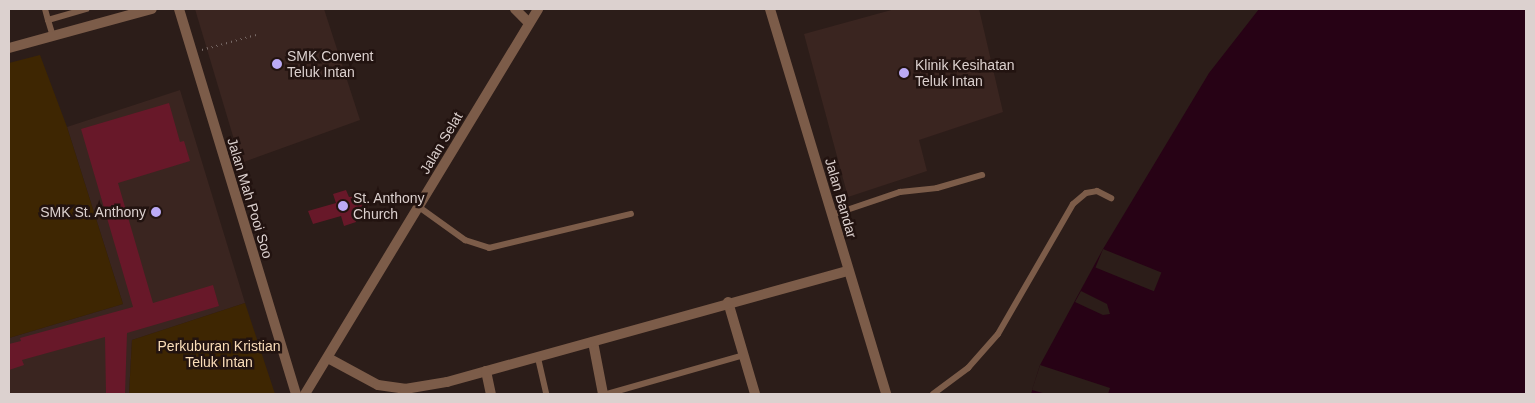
<!DOCTYPE html>
<html>
<head>
<meta charset="utf-8">
<style>
	body { margin:0 }
	#map { position:relative; width:1535px; height:403px; overflow:hidden; background:#2c1d19; font-family:Helvetica,sans-serif }
	div>[style] { position:absolute }
	[style*='--x'] { left:calc(var(--x)*1px); top:calc(var(--y)*1px); width:calc(var(--w)*1px); rotate:calc(var(--a)*1deg) }
	.built>* { inset:0; background:#3a2520 }
	.green>* { inset:0; background:#3e2602 }
	.water>* { inset:0; background:#270215 }
	.pier>* { inset:0; background:#2c1d19; transform-origin:0 0 }
	.building>* { inset:0; background:#681829 }
	.path>* { height:2px; margin-top:-1px; transform-origin:0; background:repeating-linear-gradient(90deg,#796b68 0 1px,transparent 0 5px) }
	.service>* { height:6px; margin:-3px; padding:0 3px; transform-origin:3px; border-radius:3px; background:#7c5c49 }
	.minor>* { height:10px; margin:-5px; padding:0 5px; transform-origin:5px; border-radius:5px; background:#7c5c49 }
	.tertiary>* { height:10px; margin:-5px; padding:0 5px; transform-origin:5px; border-radius:5px; background:#7c5c49 }
	.dots>* { width:14px; height:14px; translate:-50% -50%; box-sizing:border-box; border:2px solid #221310; border-radius:50% }
	span { translate:-50% -50%; white-space:nowrap; text-align:center; line-height:1.15; -webkit-text-stroke:5px #221310; paint-order:stroke }
	.poi-label { font-size:14px; color:#dcd1cf }
	.left { translate:0 -50%; text-align:left }
	.right { translate:-100% -50%; text-align:right }
	.street-label { font-size:14px; color:#dcd1cf }
	.park-label { font-size:14px; color:#faddb9 }
	.frame { position:absolute; inset:0; border:10px solid #dcd1cf; pointer-events:none }
</style>
</head>
<body>
<div id="map">
	<div class="built">
		<i style="clip-path:polygon(195px 9px,324px 9px,360px 120px,241px 163px)"></i>
		<i style="clip-path:polygon(895px 9px,979px 9px,1003px 112px,919px 140px,927px 171px,848px 197px,804px 34px)"></i>
		<i style="clip-path:polygon(180px 90px,245px 303px,132px 340px,129px 394px,9px 394px,9px 338px,123px 304px,67px 127px)"></i>
	</div>
	<div class="green">
		<i style="clip-path:polygon(40px 55px,67px 127px,123px 304px,9px 338px,9px 63px)"></i>
		<i style="clip-path:polygon(245px 303px,275px 394px,129px 394px,132px 340px)"></i>
	</div>
	<div class="water">
		<i style="clip-path:polygon(1259px 9px,1526px 9px,1526px 394px,1031px 394px,1040px 365px,1103px 249px,1209px 73px)"></i>
	</div>
	<div class="pier">
		<i style="left:1103px;top:249px;width:63px;height:20px;rotate:22deg"></i>
		<i style="clip-path:polygon(1081px 291px,1107px 304px,1110px 314px,1103px 315px,1075px 302px)"></i>
		<i style="clip-path:polygon(1040px 365px,1110px 388px,1108px 394px,1046px 394px,1032px 390px)"></i>
	</div>
	<div class="building">
		<i style="clip-path:polygon(169px 103px,180px 142px,184px 141px,190px 161px,118px 183px,153px 303px,213px 285px,219px 306px,127px 333px,125px 394px,106px 394px,105px 337px,22px 360px,24px 365px,9px 370px,9px 344px,21px 341px,20px 338px,133px 307px,81px 129px)"></i>
		<i style="clip-path:polygon(346px 190px,349px 197px,357px 196px,363px 204px,360px 212px,354px 214px,356px 222px,344px 226px,341px 216px,313px 224px,308px 211px,336px 203px,333px 194px)"></i>
	</div>
	<div class="path">
		<i style="--x:202;--y:50;--w:56;--a:-15.5"></i>
	</div>
	<div class="service">
		<i style="--x:45;--y:9;--w:11;--a:75"></i>
		<i style="--x:48;--y:20;--w:40;--a:-16"></i>
		<i style="--x:48;--y:20;--w:17;--a:73"></i>
		<i style="--x:419;--y:207;--w:57;--a:35.7"></i>
		<i style="--x:465;--y:240;--w:25;--a:18"></i>
		<i style="--x:489;--y:248;--w:146;--a:-13.5"></i>
		<i style="--x:832;--y:215;--w:72;--a:-18.7"></i>
		<i style="--x:900;--y:192;--w:37;--a:-6"></i>
		<i style="--x:937;--y:188;--w:47;--a:-16.1"></i>
		<i style="--x:538;--y:358;--w:37;--a:77"></i>
		<i style="--x:607;--y:394;--w:142;--a:-15.9"></i>
		<i style="--x:933;--y:394;--w:44;--a:-36.6"></i>
		<i style="--x:968;--y:368;--w:45;--a:-48.6"></i>
		<i style="--x:998;--y:334;--w:150;--a:-60"></i>
		<i style="--x:1073;--y:204;--w:17;--a:-40"></i>
		<i style="--x:1086;--y:193;--w:11;--a:-10"></i>
		<i style="--x:1097;--y:191;--w:16;--a:27"></i>
	</div>
	<div class="minor">
		<i style="--x:515;--y:9;--w:20;--a:45"></i>
		<i style="--x:728;--y:302;--w:96;--a:73.6"></i>
		<i style="--x:593;--y:342;--w:53;--a:79.1"></i>
		<i style="--x:328;--y:358;--w:57;--a:28.4"></i>
		<i style="--x:378;--y:385;--w:27;--a:8"></i>
		<i style="--x:405;--y:389;--w:43;--a:-9.5"></i>
		<i style="--x:447;--y:382;--w:415;--a:-15.5"></i>
		<i style="--x:486;--y:371;--w:24;--a:78"></i>
	</div>
	<div class="tertiary">
		<i style="--x:179;--y:9;--w:402;--a:73.1"></i>
		<i style="--x:770;--y:9;--w:402;--a:73.2"></i>
		<i style="--x:9;--y:48;--w:148;--a:-15.3"></i>
		<i style="--x:305;--y:394;--w:450;--a:-58.8"></i>
	</div>
	<div class="dots">
		<i style="left:277px;top:64px;background:#bbaaf6"></i>
		<i style="left:904px;top:73px;background:#bbaaf6"></i>
		<i style="left:343px;top:206px;background:#bbaaf6"></i>
		<i style="left:156px;top:212px;background:#bbaaf6"></i>
	</div>
	<div class="poi-label">
		<span class="left" style="left:287px;top:64px">SMK Convent<br>Teluk Intan</span>
		<span class="left" style="left:915px;top:73px">Klinik Kesihatan<br>Teluk Intan</span>
		<span class="left" style="left:353px;top:206px">St. Anthony<br>Church</span>
		<span class="right" style="left:146px;top:212px">SMK St. Anthony</span>
	</div>
	<div class="street-label">
		<span style="left:441px;top:143px;rotate:-59deg">Jalan Selat</span>
		<span style="left:250px;top:198px;rotate:73deg">Jalan Mah Pooi Soo</span>
		<span style="left:841px;top:198px;rotate:74deg">Jalan Bandar</span>
	</div>
	<div class="park-label">
		<span style="left:219px;top:354px">Perkuburan Kristian<br>Teluk Intan</span>
	</div>
	<div class="frame"></div>
</div>
</body>
</html>
